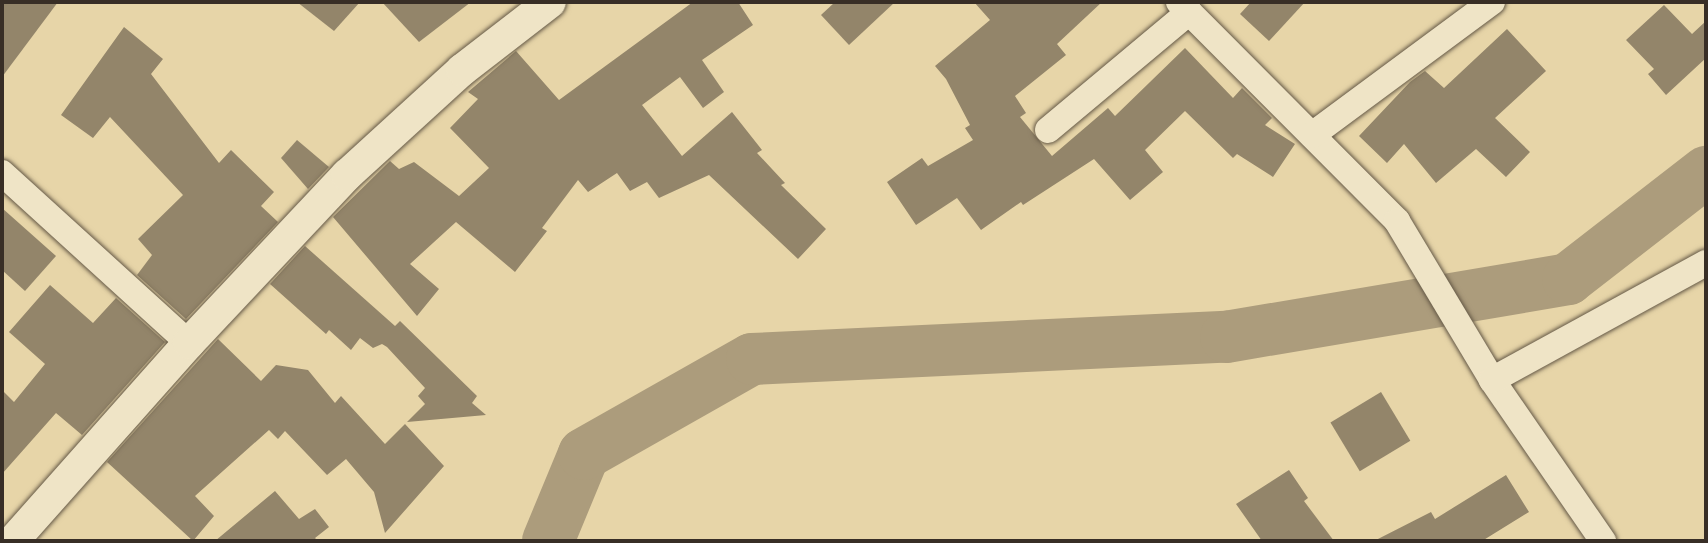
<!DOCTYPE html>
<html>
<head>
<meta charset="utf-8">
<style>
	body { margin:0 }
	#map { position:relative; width:1708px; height:543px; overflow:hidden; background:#e7d5a8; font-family:"Sorts Mill Goudy",serif }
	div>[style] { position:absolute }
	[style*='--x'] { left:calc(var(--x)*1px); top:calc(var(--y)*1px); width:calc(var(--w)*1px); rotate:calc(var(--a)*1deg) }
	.river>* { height:52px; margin:-26px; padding:0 26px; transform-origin:26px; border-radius:26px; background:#ac9c7c }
	.building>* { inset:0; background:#93856a; transform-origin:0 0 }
	.roads { filter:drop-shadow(0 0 2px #645846) drop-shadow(0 0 2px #645846) }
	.minor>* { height:26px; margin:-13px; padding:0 13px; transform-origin:13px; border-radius:13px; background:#efe4c6 }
	.tertiary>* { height:32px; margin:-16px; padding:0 16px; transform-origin:16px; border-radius:16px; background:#efe4c6 }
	span { translate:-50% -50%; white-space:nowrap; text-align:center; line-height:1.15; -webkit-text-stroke:5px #efe4c6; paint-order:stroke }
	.frame { position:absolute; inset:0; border:4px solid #382e26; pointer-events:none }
</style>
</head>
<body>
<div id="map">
	<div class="river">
		<i style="--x:548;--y:541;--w:94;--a:-67.5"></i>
		<i style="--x:584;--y:454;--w:193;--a:-29.5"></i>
		<i style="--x:752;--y:359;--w:475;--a:-2.7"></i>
		<i style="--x:1226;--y:337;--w:347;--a:-9.6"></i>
		<i style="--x:1568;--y:279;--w:175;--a:-37.8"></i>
	</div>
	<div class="building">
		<i style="clip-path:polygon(2px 2px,58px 2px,2px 77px)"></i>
		<i style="clip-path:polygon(297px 2px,360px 2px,334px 31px)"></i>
		<i style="clip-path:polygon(382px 2px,471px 2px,419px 42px)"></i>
		<i style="clip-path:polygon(693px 2px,738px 2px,753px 25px,702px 60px,724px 92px,703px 108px,680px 77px,642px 105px,682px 156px,732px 112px,762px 150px,757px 153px,785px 183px,781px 185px,826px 229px,798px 259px,709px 175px,659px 198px,647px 182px,630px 191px,617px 173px,588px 192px,578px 180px,542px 228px,547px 231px,515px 272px,456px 222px,410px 264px,439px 289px,417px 316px,333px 217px,390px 161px,399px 169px,414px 162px,459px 196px,489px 168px,450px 128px,478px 99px,468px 92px,516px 51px,559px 100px)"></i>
		<i style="clip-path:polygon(835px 2px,895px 2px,849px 45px,821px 15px)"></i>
		<i style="clip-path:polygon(974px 2px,1102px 2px,1057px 44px,1066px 55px,1015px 96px,1026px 113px,1020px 117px,1052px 156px,1108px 108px,1115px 116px,1185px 48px,1233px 98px,1242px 88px,1272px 118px,1265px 125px,1295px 144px,1273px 177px,1237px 154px,1233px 158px,1185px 111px,1145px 150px,1163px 172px,1130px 200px,1094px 159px,1023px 205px,1021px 202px,981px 230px,957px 198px,916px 225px,887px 182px,922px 158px,928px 166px,973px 140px,965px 128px,970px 125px,946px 79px,935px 66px,990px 20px)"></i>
		<i style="clip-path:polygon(1251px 2px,1305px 2px,1269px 41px,1240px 14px)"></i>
		<i style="clip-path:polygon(1664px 5px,1692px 34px,1706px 21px,1706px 58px,1666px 95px,1648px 74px,1654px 69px,1626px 40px)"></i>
		<i style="clip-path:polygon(124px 27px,163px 59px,151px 74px,219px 163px,231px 150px,274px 192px,261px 206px,278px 222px,186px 319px,137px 275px,152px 255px,138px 239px,183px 195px,110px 117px,93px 138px,61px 115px)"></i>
		<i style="clip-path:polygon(1507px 29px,1546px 71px,1495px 118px,1530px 152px,1506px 177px,1476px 149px,1436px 183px,1404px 144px,1387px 163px,1359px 136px,1410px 82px,1425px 71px,1444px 88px)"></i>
		<i style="clip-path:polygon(297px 140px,329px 167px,308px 189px,281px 158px)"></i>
		<i style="clip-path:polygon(2px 208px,56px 256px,25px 291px,2px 270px)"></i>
		<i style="clip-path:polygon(305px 246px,395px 326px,400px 321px,477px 396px,472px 403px,486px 415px,407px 422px,425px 404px,418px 396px,425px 388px,387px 347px,382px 344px,373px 348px,360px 338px,351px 350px,329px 330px,326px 334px,270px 284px)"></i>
		<i style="clip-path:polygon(50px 285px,93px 323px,116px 298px,165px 342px,82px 435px,56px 413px,2px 474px,2px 390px,14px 402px,45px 364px,9px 332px)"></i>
		<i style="clip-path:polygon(218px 339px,261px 381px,276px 365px,308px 370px,335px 403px,341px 396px,385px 444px,405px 424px,444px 466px,385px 533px,374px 492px,346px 459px,327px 475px,285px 431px,278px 439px,269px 430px,195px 496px,214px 516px,193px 541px,107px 462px)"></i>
		<i style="left:1381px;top:392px;width:57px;height:59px;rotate:59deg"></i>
		<i style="clip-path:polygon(1289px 470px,1308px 498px,1304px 501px,1334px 541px,1262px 541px,1236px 504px)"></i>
		<i style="clip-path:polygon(1506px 475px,1529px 512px,1482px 541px,1374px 541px,1431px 512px,1435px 519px)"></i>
		<i style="clip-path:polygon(275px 491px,299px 519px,315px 509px,329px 527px,315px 538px,318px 541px,215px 541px)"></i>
	</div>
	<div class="roads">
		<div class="minor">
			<i style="--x:1179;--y:2;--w:309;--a:45.1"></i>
			<i style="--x:1397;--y:221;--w:185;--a:59.1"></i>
			<i style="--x:1492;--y:380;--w:196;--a:55.4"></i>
			<i style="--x:1048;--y:130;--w:184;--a:-39.9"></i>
			<i style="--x:1312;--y:135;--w:224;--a:-36.5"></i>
			<i style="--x:2;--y:173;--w:253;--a:42.3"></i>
			<i style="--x:1492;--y:380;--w:244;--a:-28.7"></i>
		</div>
		<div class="tertiary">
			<i style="--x:13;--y:541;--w:265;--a:-48.4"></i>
			<i style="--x:189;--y:343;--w:231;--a:-46.8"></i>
			<i style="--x:347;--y:175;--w:156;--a:-42.4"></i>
			<i style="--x:462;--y:70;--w:111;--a:-37.7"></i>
		</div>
	</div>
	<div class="frame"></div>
</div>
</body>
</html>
